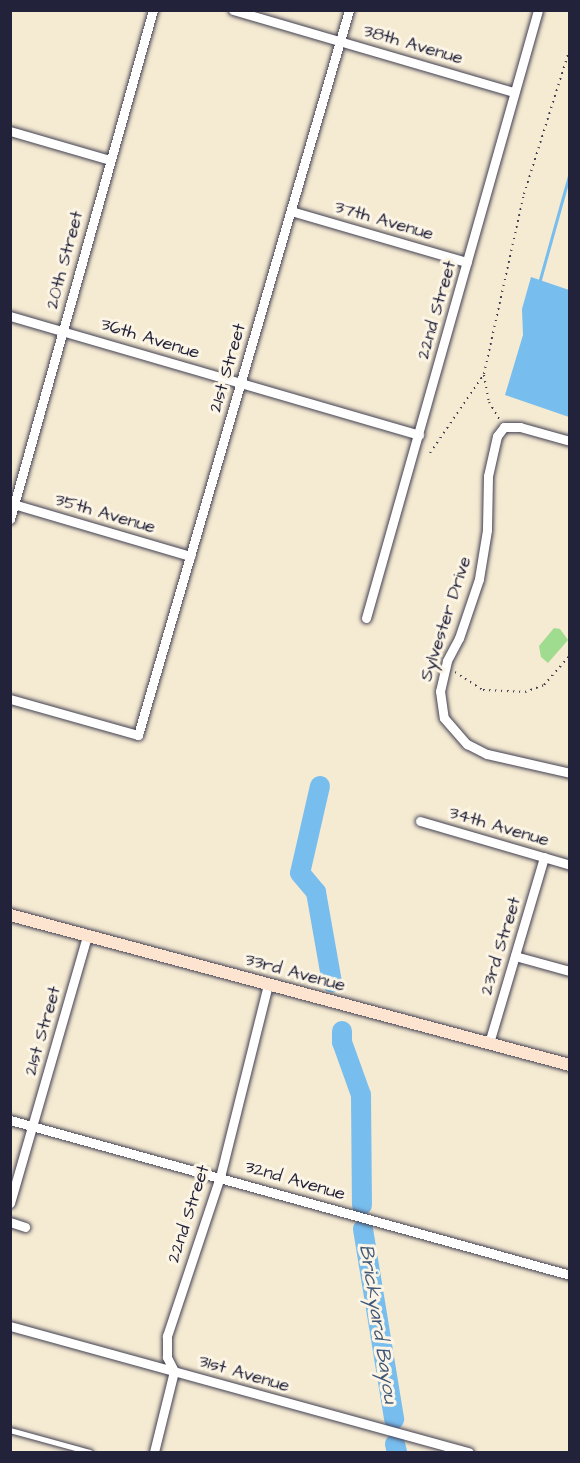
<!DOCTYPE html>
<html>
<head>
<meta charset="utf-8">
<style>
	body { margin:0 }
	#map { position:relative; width:580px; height:1463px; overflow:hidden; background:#f5ead2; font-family:"Architects Daughter",sans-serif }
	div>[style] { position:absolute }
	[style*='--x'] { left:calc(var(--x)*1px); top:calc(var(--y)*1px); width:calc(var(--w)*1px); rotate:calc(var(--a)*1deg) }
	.green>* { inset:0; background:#a0dc8f }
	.water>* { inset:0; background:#77bdee }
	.stream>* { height:3px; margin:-1.5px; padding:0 1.5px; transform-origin:1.5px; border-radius:1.5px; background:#77bdee }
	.river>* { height:20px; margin:-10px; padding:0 10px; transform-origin:10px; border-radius:10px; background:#77bdee }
	.path>* { height:2px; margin-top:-1px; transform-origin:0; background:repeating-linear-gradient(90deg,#424052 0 1.5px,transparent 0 6px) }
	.roads { filter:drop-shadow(0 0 2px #424052) drop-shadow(0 0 2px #424052) }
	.lane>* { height:4.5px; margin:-2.25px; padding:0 2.25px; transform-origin:2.25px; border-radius:2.25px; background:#fff }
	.street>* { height:9px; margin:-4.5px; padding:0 4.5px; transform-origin:4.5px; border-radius:4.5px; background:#fff }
	.secondary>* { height:12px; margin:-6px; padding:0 6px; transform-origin:6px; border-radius:6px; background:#fde4d0 }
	span { translate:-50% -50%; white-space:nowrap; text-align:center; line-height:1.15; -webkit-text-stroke:6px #fcf5e5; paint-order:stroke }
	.street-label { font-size:18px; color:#22223b }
	.water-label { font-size:20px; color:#40587a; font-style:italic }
	.frame { position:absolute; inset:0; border:12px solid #22223b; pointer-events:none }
</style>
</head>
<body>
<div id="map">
	<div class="green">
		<i style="clip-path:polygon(554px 628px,560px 629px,568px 640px,548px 663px,541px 657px,539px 646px)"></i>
	</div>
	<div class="water">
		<i style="clip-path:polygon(531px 277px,569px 290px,569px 417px,505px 395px,523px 335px,522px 309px)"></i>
	</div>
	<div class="stream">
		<i style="--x:539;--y:283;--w:115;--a:-74.4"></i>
	</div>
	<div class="river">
		<i style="--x:320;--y:786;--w:89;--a:102.9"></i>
		<i style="--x:300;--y:873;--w:25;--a:50"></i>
		<i style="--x:316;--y:892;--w:92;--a:80"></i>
		<i style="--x:342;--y:1031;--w:11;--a:90"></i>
		<i style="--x:342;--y:1042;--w:56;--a:70.3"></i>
		<i style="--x:361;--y:1095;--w:110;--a:89.5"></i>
		<i style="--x:363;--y:1229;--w:193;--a:80.7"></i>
		<i style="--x:395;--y:1444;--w:8;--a:76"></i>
	</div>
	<div class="path">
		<i style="--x:484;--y:375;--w:27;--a:80"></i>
		<i style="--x:489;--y:402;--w:21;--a:59"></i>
		<i style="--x:430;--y:453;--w:96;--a:-55.6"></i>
		<i style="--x:484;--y:374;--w:184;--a:-77.5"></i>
		<i style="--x:524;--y:194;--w:153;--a:-72.5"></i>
		<i style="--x:455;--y:672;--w:33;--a:33"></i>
		<i style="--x:483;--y:690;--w:42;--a:2.7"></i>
		<i style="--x:525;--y:692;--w:20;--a:-20"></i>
		<i style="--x:544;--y:685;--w:40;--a:-49"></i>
	</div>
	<div class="roads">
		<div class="lane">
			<i style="--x:10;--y:1430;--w:83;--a:15.4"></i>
		</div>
		<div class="street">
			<i style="--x:233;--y:10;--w:293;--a:16.3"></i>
			<i style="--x:10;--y:131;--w:104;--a:16.2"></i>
			<i style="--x:291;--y:211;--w:183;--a:16.2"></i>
			<i style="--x:10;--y:316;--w:426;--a:16.2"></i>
			<i style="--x:570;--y:441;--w:52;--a:-164.4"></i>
			<i style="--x:520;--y:427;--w:16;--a:180"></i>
			<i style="--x:504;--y:427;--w:11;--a:128"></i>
			<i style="--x:497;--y:436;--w:41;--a:102.7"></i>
			<i style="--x:488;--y:476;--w:54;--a:91.1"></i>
			<i style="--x:487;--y:530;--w:50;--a:99.3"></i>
			<i style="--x:479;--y:579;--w:62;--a:108.7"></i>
			<i style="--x:459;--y:638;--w:26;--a:118"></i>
			<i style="--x:447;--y:661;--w:31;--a:103"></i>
			<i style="--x:440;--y:691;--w:27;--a:82"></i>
			<i style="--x:444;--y:718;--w:35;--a:49"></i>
			<i style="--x:467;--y:744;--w:22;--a:27"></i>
			<i style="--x:487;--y:754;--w:85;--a:12.9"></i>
			<i style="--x:10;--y:503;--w:188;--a:16.4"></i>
			<i style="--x:10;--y:519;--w:529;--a:-74.31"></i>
			<i style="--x:366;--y:618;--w:632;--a:-74.2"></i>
			<i style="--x:10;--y:699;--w:133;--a:15.7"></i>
			<i style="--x:138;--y:735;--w:755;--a:-73.77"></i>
			<i style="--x:420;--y:821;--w:156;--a:16.3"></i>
			<i style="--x:515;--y:956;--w:57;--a:15.3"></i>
			<i style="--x:489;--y:1043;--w:194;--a:-73.5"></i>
			<i style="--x:10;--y:1120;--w:581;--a:15.47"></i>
			<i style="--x:10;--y:1203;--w:277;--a:-73.9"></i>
			<i style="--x:10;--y:1222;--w:16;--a:18"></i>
			<i style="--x:10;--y:1326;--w:476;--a:15.4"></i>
			<i style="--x:154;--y:1452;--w:83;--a:-76.1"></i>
			<i style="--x:174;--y:1371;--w:16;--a:-117"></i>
			<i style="--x:167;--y:1357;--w:21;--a:-90"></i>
			<i style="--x:167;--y:1336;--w:168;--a:-71.6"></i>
			<i style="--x:220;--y:1177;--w:198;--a:-76"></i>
		</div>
		<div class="secondary">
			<i style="--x:10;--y:915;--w:580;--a:15"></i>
		</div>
	</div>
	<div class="street-label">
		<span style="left:413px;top:45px;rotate:16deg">38th Avenue</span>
		<span style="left:384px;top:221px;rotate:16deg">37th Avenue</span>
		<span style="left:65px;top:260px;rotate:-75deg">20th Street</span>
		<span style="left:437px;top:310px;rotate:-74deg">22nd Street</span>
		<span style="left:150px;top:339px;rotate:17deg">36th Avenue</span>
		<span style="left:228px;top:368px;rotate:-74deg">21st Street</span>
		<span style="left:105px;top:514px;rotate:16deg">35th Avenue</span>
		<span style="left:446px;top:619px;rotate:-72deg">Sylvester Drive</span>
		<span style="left:499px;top:827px;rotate:16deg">34th Avenue</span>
		<span style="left:501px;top:946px;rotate:-73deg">23rd Street</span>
		<span style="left:295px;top:973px;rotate:15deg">33rd Avenue</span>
		<span style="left:43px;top:1031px;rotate:-74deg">21st Street</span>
		<span style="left:295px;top:1181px;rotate:16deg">32nd Avenue</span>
		<span style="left:189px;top:1214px;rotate:-72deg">22nd Street</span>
		<span style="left:244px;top:1374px;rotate:16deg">31st Avenue</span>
	</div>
	<div class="water-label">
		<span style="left:378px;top:1324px;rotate:81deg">Brickyard Bayou</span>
	</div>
	<div class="frame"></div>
</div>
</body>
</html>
